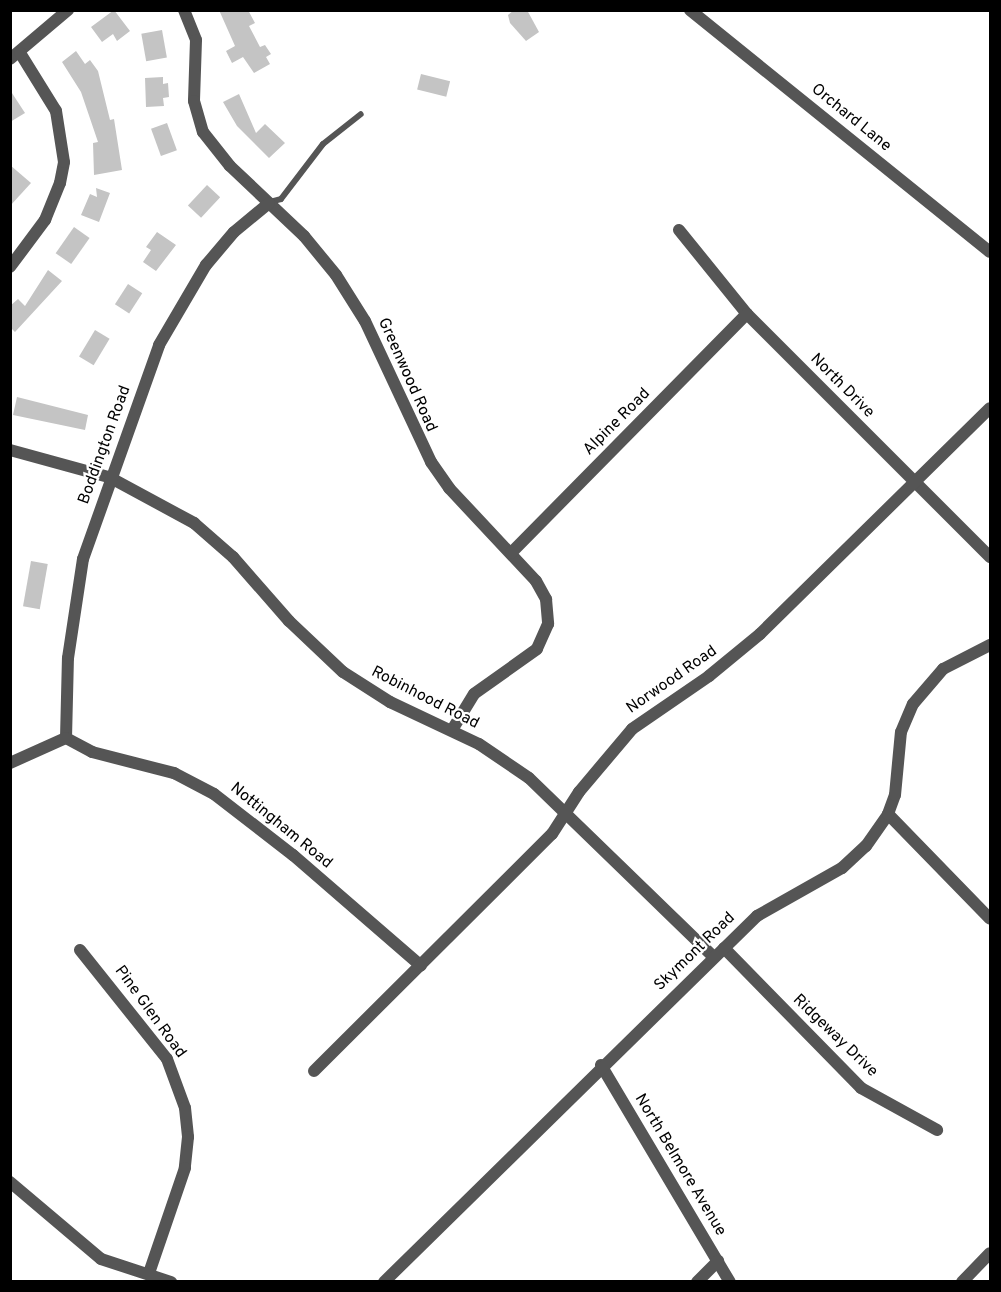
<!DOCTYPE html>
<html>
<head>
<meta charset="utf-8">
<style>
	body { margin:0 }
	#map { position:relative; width:1001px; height:1292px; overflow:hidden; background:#fff; font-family:Overpass,sans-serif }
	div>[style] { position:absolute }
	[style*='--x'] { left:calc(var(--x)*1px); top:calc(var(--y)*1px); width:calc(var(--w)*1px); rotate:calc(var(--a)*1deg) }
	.building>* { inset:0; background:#c4c4c4; transform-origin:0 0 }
	.lane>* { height:6px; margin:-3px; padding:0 3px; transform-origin:3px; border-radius:3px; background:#555 }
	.street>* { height:12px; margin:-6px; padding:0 6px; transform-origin:6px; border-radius:6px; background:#555 }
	span { translate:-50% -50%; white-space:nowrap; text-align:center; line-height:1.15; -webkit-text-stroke:4.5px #fff; paint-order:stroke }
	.street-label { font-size:16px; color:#000 }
	.frame { position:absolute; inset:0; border:12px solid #000; pointer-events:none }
</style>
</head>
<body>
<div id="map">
	<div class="building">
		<i style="clip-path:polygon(114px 10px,130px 31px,117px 41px,113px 34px,102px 42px,91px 27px)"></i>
		<i style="clip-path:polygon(219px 10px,248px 10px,255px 23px,249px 26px,260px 47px,265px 45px,271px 54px,266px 57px,270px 64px,254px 73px,243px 57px,232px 63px,226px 51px,235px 46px)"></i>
		<i style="clip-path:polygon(514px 10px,527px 10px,539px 32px,526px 41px,510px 23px,508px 15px)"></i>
		<i style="left:162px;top:30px;width:28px;height:21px;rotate:80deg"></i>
		<i style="clip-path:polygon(76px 51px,85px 64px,90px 60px,98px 71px,110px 120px,114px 119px,122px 170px,94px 175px,93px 143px,98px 142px,81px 92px,62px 62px)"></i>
		<i style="left:421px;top:74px;width:30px;height:16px;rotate:14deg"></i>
		<i style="clip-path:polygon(163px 77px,163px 84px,168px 83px,169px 97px,163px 98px,164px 106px,146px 107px,145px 78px)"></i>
		<i style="clip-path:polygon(10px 90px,25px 113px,10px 122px)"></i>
		<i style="clip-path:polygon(239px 94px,256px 133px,265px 124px,285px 143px,269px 158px,237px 126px,223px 102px)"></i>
		<i style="left:167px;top:123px;width:29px;height:17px;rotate:70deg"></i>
		<i style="clip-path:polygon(10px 165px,31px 183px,10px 206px)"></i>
		<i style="left:207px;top:185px;width:18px;height:28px;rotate:43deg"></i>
		<i style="clip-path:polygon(96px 188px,110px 193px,99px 222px,81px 215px,90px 194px,97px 197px)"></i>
		<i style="left:74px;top:227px;width:19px;height:32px;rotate:35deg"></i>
		<i style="clip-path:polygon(157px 232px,176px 245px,156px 271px,143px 262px,151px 250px,146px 247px)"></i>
		<i style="clip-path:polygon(48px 270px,62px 281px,15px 332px,10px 327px,10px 306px,18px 299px,25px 306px)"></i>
		<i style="left:128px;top:284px;width:17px;height:24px;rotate:33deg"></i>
		<i style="left:95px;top:330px;width:17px;height:31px;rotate:31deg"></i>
		<i style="clip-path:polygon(17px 397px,88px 415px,85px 430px,13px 415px)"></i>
		<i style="left:31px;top:561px;width:17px;height:46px;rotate:10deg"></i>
	</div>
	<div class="lane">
		<i style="--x:270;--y:202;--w:11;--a:-15"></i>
		<i style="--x:281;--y:199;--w:69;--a:-52.6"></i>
		<i style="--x:323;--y:144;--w:48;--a:-38.3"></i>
	</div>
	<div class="street">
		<i style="--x:184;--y:10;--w:32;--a:68"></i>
		<i style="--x:196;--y:40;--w:61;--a:91.9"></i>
		<i style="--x:194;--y:101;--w:32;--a:74"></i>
		<i style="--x:203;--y:132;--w:43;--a:51.5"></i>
		<i style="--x:230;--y:166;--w:102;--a:43.4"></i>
		<i style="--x:304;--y:236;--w:50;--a:50.6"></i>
		<i style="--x:336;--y:275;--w:54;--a:57.8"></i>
		<i style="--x:365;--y:321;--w:156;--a:64.9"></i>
		<i style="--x:431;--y:462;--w:32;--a:55"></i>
		<i style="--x:449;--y:488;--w:127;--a:46.9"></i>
		<i style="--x:536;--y:581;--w:21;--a:61"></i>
		<i style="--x:546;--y:599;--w:25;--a:85"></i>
		<i style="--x:548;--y:624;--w:27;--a:114"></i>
		<i style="--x:537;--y:649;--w:77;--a:144.5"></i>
		<i style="--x:474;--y:694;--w:42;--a:121.4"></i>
		<i style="--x:690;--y:10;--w:385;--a:38.9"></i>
		<i style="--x:10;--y:59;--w:76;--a:-40.2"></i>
		<i style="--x:679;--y:230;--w:108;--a:51"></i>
		<i style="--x:747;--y:314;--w:344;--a:45"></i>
		<i style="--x:10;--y:267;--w:59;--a:-53.3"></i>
		<i style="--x:45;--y:220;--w:40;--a:-68"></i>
		<i style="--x:60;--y:183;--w:21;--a:-79"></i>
		<i style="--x:64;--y:162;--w:52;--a:-98.9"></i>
		<i style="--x:56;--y:111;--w:68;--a:-121.8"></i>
		<i style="--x:10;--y:450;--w:103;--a:15.3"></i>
		<i style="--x:109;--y:477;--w:97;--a:28.4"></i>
		<i style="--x:194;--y:523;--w:52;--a:41.1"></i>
		<i style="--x:233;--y:557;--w:85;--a:48.8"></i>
		<i style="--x:289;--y:621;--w:74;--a:43.4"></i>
		<i style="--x:343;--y:672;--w:56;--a:32.6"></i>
		<i style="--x:390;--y:702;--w:98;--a:25.3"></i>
		<i style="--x:479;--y:744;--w:60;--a:34.2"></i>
		<i style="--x:529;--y:778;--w:257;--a:44.1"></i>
		<i style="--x:511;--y:553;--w:336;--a:-45.4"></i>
		<i style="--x:66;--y:738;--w:80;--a:-88.6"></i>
		<i style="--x:68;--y:658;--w:100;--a:-81.4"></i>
		<i style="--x:83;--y:559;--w:227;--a:-70.4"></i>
		<i style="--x:159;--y:345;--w:93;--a:-59.6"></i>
		<i style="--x:206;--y:265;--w:43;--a:-49.7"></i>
		<i style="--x:234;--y:232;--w:45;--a:-39.6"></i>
		<i style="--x:66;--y:738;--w:30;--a:28"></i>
		<i style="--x:92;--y:752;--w:85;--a:14.4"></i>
		<i style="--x:174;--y:773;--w:45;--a:27.7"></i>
		<i style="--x:214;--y:794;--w:100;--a:37.7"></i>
		<i style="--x:293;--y:855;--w:169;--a:40.9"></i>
		<i style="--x:10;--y:763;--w:61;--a:-24.1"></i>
		<i style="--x:888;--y:814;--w:146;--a:45.8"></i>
		<i style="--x:724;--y:948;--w:196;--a:45.6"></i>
		<i style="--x:861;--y:1088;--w:87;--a:28.9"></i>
		<i style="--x:80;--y:950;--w:139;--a:51.4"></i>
		<i style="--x:167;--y:1059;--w:52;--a:69.8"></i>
		<i style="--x:185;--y:1108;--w:29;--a:84"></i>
		<i style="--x:188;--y:1137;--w:31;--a:96"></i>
		<i style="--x:185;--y:1168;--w:111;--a:108.9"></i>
		<i style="--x:601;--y:1065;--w:252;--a:59.3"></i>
		<i style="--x:314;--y:1071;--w:336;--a:-44.9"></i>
		<i style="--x:552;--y:834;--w:50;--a:-57.3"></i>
		<i style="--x:579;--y:792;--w:82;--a:-49.9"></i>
		<i style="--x:632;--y:729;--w:93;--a:-34.5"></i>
		<i style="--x:709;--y:676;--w:66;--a:-39.5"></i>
		<i style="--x:760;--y:634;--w:322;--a:-44.5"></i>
		<i style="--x:10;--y:1182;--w:119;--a:40.2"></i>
		<i style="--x:101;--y:1259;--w:74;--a:18.2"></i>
		<i style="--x:384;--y:1282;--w:523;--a:-44.46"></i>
		<i style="--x:757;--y:916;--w:98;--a:-29.5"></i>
		<i style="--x:842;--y:868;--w:33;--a:-43"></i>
		<i style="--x:866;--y:846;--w:39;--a:-55"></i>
		<i style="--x:888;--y:814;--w:20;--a:-70"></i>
		<i style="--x:895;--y:795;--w:63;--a:-84.6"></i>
		<i style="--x:901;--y:732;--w:30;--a:-67"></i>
		<i style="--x:913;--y:704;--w:46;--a:-49.4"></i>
		<i style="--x:943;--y:669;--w:53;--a:-27.1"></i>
		<i style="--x:697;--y:1282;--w:30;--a:-45"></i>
		<i style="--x:962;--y:1282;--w:40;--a:-46"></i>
	</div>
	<div class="street-label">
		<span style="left:851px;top:118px;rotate:39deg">Orchard Lane</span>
		<span style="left:407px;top:375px;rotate:66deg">Greenwood Road</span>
		<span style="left:842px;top:386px;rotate:45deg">North Drive</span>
		<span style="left:617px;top:422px;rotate:-45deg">Alpine Road</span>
		<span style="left:105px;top:445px;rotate:-70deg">Boddington Road</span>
		<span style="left:672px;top:680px;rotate:-35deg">Norwood Road</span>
		<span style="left:425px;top:698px;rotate:27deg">Robinhood Road</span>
		<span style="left:281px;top:826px;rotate:39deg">Nottingham Road</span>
		<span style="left:695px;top:952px;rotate:-44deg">Skymont Road</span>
		<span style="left:150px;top:1012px;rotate:54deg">Pine Glen Road</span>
		<span style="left:835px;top:1036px;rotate:44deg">Ridgeway Drive</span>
		<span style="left:680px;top:1165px;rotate:59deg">North Belmore Avenue</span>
	</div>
	<div class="frame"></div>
</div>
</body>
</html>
